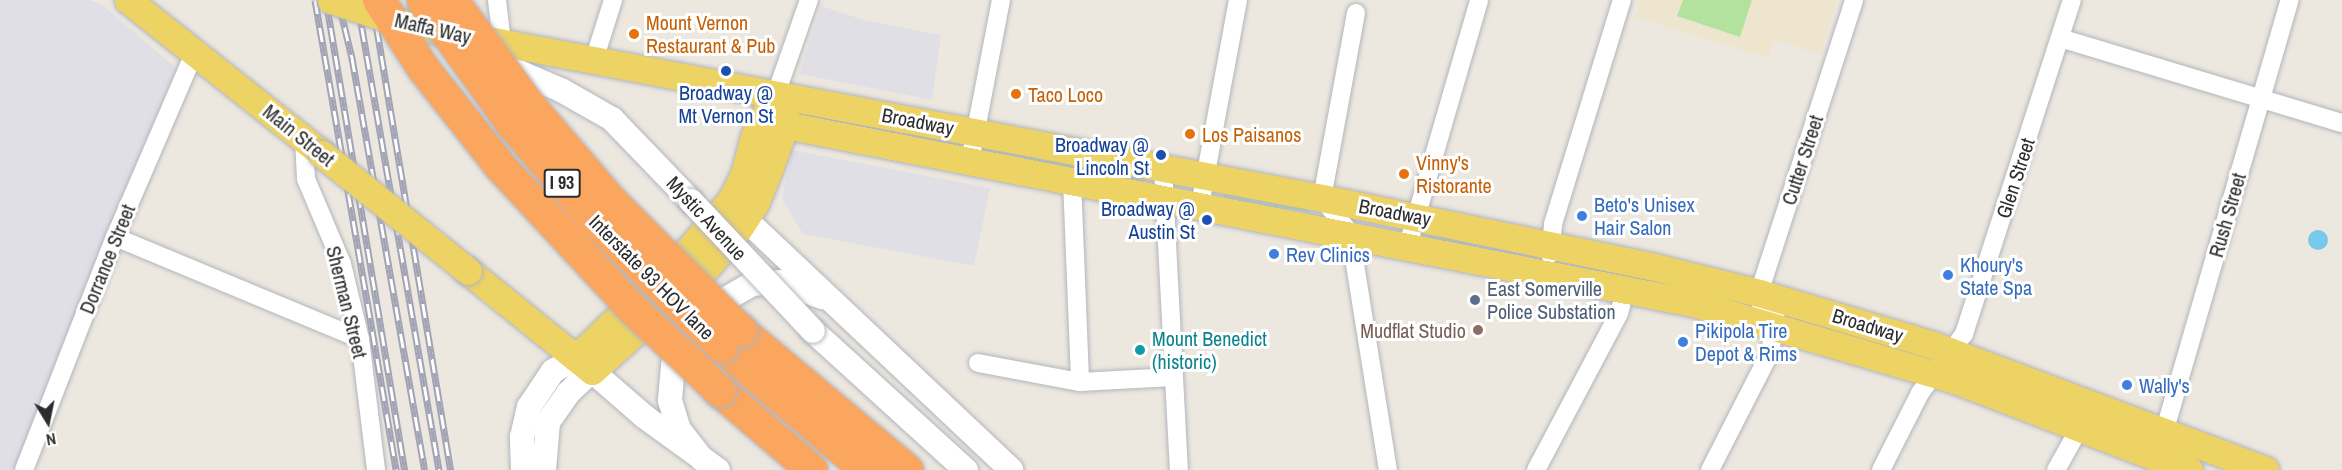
<!DOCTYPE html>
<html>
<head>
<meta charset="utf-8">
<style>
	body { margin:0 }
	#map { position:relative; width:2342px; height:470px; overflow:hidden; background:#ede8df; font-family:"Archivo Narrow",sans-serif }
	div>[style] { position:absolute }
	[style*='--x'] { left:calc(var(--x)*1px); top:calc(var(--y)*1px); width:calc(var(--w)*1px); rotate:calc(var(--a)*1deg) }
	.industrial>* { inset:0; background:#e1dfe6 }
	.education>* { inset:0; background:#eee5cf }
	.green>* { inset:0; background:#b3e29e; transform-origin:0 0 }
	.water>* { inset:0; background:#76c8ec }
	.round { border-radius:50% }
	.roads { filter:drop-shadow(0 0 2px #b2b5bf) drop-shadow(0 0 2px #b2b5bf) }
	.street>* { height:18px; margin:-9px; padding:0 9px; transform-origin:9px; border-radius:9px; background:#fff }
	.secondary>* { height:24px; margin:-12px; padding:0 12px; transform-origin:12px; border-radius:12px; background:#fff }
	.primary>* { height:27px; margin:-13.5px; padding:0 13.5px; transform-origin:13.5px; border-radius:13.5px; background:#edd264 }
	.highway>* { height:32px; margin:-16px; padding:0 16px; transform-origin:16px; border-radius:16px; background:#faa65e }
	.rail>* { height:7px; margin-top:-3.5px; transform-origin:0; background:repeating-linear-gradient(90deg,#fff 0 14px,#a2a4b6 0 28px); box-sizing:border-box; border-block:2px solid #a2a4b6 }
	.bridges { filter:drop-shadow(0 0 2px #b2b5bf) drop-shadow(0 0 2px #b2b5bf) }
	.secondary-bridge>* { height:24px; margin:-12px; padding:0 12px; transform-origin:12px; border-radius:12px; background:#fff }
	.primary-bridge>* { height:27px; margin:-13.5px; padding:0 13.5px; transform-origin:13.5px; border-radius:13.5px; background:#edd264 }
	.highway-bridge>* { height:32px; margin:-16px; padding:0 16px; transform-origin:16px; border-radius:16px; background:#faa65e }
	.dots>* { width:16px; height:16px; translate:-50% -50%; box-sizing:border-box; border:3px solid #fff; border-radius:50% }
	span { translate:-50% -50%; white-space:nowrap; text-align:center; line-height:1.15; -webkit-text-stroke:6px #fff; paint-order:stroke }
	.shield-label span { padding:2px 4px; background:#fff; border:2px solid; border-radius:4px; -webkit-text-stroke-width:0 }
	.shield-label { font-size:18px; color:#2c2c2c; font-weight:700 }
	.food-label { font-size:20px; color:#c56008 }
	.left { translate:0 -50%; text-align:left }
	.street-label { font-size:20px; color:#2c2c2c }
	.transit-label { font-size:20px; color:#164399 }
	.right { translate:-100% -50%; text-align:right }
	.shop-label { font-size:20px; color:#366cbe }
	.service-label { font-size:20px; color:#4e5e75 }
	.education-label { font-size:20px; color:#785e54 }
	.culture-label { font-size:20px; color:#0d838f }
	.north { position:absolute; left:18px; top:392px; width:60px; height:60px; -webkit-text-stroke:4px #fff; paint-order:stroke; rotate:170deg; font-size:16px; font-weight:700; line-height:24px; text-align:center; color:#2c2c2c }
	.north::after { content:''; display:block; margin:auto; width:21px; height:27px; background:#2c2c2c; clip-path:polygon(50% 0,100% 100%,50% 72%,0 100%) }
</style>
</head>
<body>
<div id="map">
	<div class="industrial">
		<i style="clip-path:polygon(0 0,89px 0,101px 4px,176px 68px,16px 470px,0 470px)"></i>
		<i style="clip-path:polygon(821px 6px,864px 20px,941px 35px,932px 100px,799px 74px)"></i>
		<i style="clip-path:polygon(792px 150px,990px 188px,974px 266px,803px 234px,782px 199px)"></i>
	</div>
	<div class="education">
		<i style="clip-path:polygon(1640px 0,1837px 0,1820px 54px,1774px 40px,1768px 58px,1635px 17px)"></i>
	</div>
	<div class="green">
		<i style="clip-path:polygon(1683px 0,1752px 0,1740px 37px,1677px 16px)"></i>
		<i style="left:981px;top:145px;width:166px;height:7px;rotate:11deg"></i>
		<i style="clip-path:polygon(1228px 191px,1309px 209px,1310px 212px,1225px 201px,1224px 195px)"></i>
		<i style="clip-path:polygon(1427px 230px,1521px 249px,1520px 253px,1428px 239px)"></i>
	</div>
	<div class="water">
		<i class="round" style="left:2308px;top:230px;width:20px;height:20px"></i>
	</div>
	<div class="roads">
		<div class="street">
			<i style="--x:497;--y:0;--w:43;--a:83.4"></i>
			<i style="--x:1356;--y:13;--w:188;--a:100.4"></i>
			<i style="--x:1322;--y:198;--w:45;--a:51.3"></i>
			<i style="--x:1350;--y:233;--w:240;--a:80.9"></i>
			<i style="--x:2060;--y:38;--w:295;--a:16.8"></i>
			<i style="--x:594;--y:60;--w:63;--a:-72.4"></i>
			<i style="--x:776;--y:94;--w:100;--a:-70.7"></i>
			<i style="--x:304;--y:139;--w:40;--a:87.1"></i>
			<i style="--x:306;--y:179;--w:92;--a:67"></i>
			<i style="--x:342;--y:264;--w:77;--a:76.5"></i>
			<i style="--x:360;--y:339;--w:132;--a:83"></i>
			<i style="--x:970;--y:161;--w:164;--a:-79.1"></i>
			<i style="--x:1163;--y:167;--w:303;--a:87"></i>
			<i style="--x:1072;--y:180;--w:202;--a:87.7"></i>
			<i style="--x:1200;--y:205;--w:208;--a:-79.5"></i>
			<i style="--x:115;--y:237;--w:265;--a:22.6"></i>
			<i style="--x:1408;--y:245;--w:255;--a:-73.8"></i>
			<i style="--x:1550;--y:254;--w:30;--a:-84"></i>
			<i style="--x:1553;--y:224;--w:234;--a:-72.9"></i>
			<i style="--x:1764;--y:321;--w:28;--a:-100"></i>
			<i style="--x:1759;--y:293;--w:308;--a:-72"></i>
			<i style="--x:978;--y:363;--w:104;--a:10.6"></i>
			<i style="--x:1080;--y:382;--w:93;--a:-3.1"></i>
			<i style="--x:2165;--y:429;--w:447;--a:-73.8"></i>
			<i style="--x:24;--y:470;--w:250;--a:-68.7"></i>
			<i style="--x:115;--y:237;--w:202;--a:-66.7"></i>
			<i style="--x:1536;--y:470;--w:178;--a:-62.1"></i>
			<i style="--x:1619;--y:313;--w:26;--a:-74"></i>
			<i style="--x:1710;--y:470;--w:131;--a:-62.9"></i>
			<i style="--x:1770;--y:353;--w:36;--a:-81"></i>
			<i style="--x:1881;--y:470;--w:86;--a:-63.1"></i>
			<i style="--x:1920;--y:393;--w:74;--a:-53.3"></i>
			<i style="--x:1964;--y:334;--w:351;--a:-72.1"></i>
			<i style="--x:2056;--y:470;--w:57;--a:-60.8"></i>
		</div>
		<div class="secondary">
			<i style="--x:498;--y:63;--w:69;--a:23.2"></i>
			<i style="--x:561;--y:90;--w:59;--a:29.6"></i>
			<i style="--x:612;--y:119;--w:114;--a:46.1"></i>
			<i style="--x:745;--y:219;--w:366;--a:43.3"></i>
			<i style="--x:813;--y:331;--w:207;--a:42.3"></i>
			<i style="--x:702;--y:459;--w:37;--a:-128"></i>
			<i style="--x:679;--y:430;--w:31;--a:-107"></i>
			<i style="--x:670;--y:400;--w:35;--a:-85"></i>
			<i style="--x:673;--y:365;--w:40;--a:-62"></i>
			<i style="--x:692;--y:330;--w:46;--a:-42.4"></i>
			<i style="--x:726;--y:299;--w:30;--a:-30"></i>
			<i style="--x:752;--y:284;--w:27;--a:-4"></i>
			<i style="--x:779;--y:282;--w:46;--a:19.2"></i>
			<i style="--x:523;--y:470;--w:33;--a:-92"></i>
			<i style="--x:522;--y:437;--w:31;--a:-77"></i>
			<i style="--x:529;--y:407;--w:43;--a:-56.3"></i>
			<i style="--x:553;--y:371;--w:26;--a:-29"></i>
			<i style="--x:544;--y:470;--w:48;--a:-85.2"></i>
			<i style="--x:548;--y:422;--w:35;--a:-55"></i>
			<i style="--x:568;--y:393;--w:33;--a:-43"></i>
			<i style="--x:592;--y:371;--w:70;--a:41"></i>
			<i style="--x:645;--y:417;--w:90;--a:36"></i>
		</div>
		<div class="primary">
			<i style="--x:128;--y:0;--w:248;--a:38.4"></i>
			<i style="--x:409;--y:25;--w:929;--a:10.73"></i>
			<i style="--x:1322;--y:198;--w:340;--a:11.7"></i>
			<i style="--x:1655;--y:267;--w:107;--a:14"></i>
			<i style="--x:1759;--y:293;--w:182;--a:16.6"></i>
			<i style="--x:1933;--y:345;--w:355;--a:20.6"></i>
			<i style="--x:766;--y:112;--w:23;--a:34"></i>
			<i style="--x:785;--y:125;--w:925;--a:11.09"></i>
			<i style="--x:1693;--y:303;--w:273;--a:16.4"></i>
			<i style="--x:1955;--y:380;--w:251;--a:21"></i>
			<i style="--x:468;--y:271;--w:159;--a:38.9"></i>
			<i style="--x:592;--y:371;--w:155;--a:-42.1"></i>
			<i style="--x:707;--y:267;--w:45;--a:-49.5"></i>
			<i style="--x:736;--y:233;--w:35;--a:-57"></i>
			<i style="--x:755;--y:204;--w:37;--a:-68"></i>
			<i style="--x:769;--y:170;--w:48;--a:-70.4"></i>
			<i style="--x:785;--y:125;--w:18;--a:-96"></i>
			<i style="--x:576;--y:358;--w:158;--a:-44"></i>
			<i style="--x:690;--y:248;--w:63;--a:-49.5"></i>
			<i style="--x:731;--y:200;--w:29;--a:-63"></i>
			<i style="--x:744;--y:174;--w:39;--a:-75"></i>
			<i style="--x:754;--y:136;--w:45;--a:-62.3"></i>
		</div>
		<div class="highway">
			<i style="--x:741;--y:331;--w:217;--a:39.9"></i>
			<i style="--x:722;--y:347;--w:189;--a:40.5"></i>
			<i style="--x:720;--y:391;--w:121;--a:40.7"></i>
		</div>
	</div>
	<div class="rail">
		<i style="--x:315;--y:0;--w:477;--a:80.2"></i>
		<i style="--x:326;--y:0;--w:477;--a:80.5"></i>
		<i style="--x:338;--y:0;--w:60;--a:76.4"></i>
		<i style="--x:352;--y:58;--w:418;--a:80"></i>
		<i style="--x:357;--y:0;--w:477;--a:80.1"></i>
		<i style="--x:372;--y:0;--w:477;--a:80.5"></i>
	</div>
	<div class="bridges">
		<div class="secondary-bridge">
			<i style="--x:691;--y:201;--w:178;--a:46.8"></i>
		</div>
		<div class="primary-bridge">
			<i style="--x:331;--y:0;--w:75;--a:17.9"></i>
			<i style="--x:322;--y:154;--w:187;--a:38.7"></i>
		</div>
		<div class="highway-bridge">
			<i style="--x:379;--y:0;--w:81;--a:57.1"></i>
			<i style="--x:423;--y:68;--w:125;--a:51.8"></i>
			<i style="--x:500;--y:166;--w:190;--a:47.1"></i>
			<i style="--x:629;--y:305;--w:125;--a:43.4"></i>
			<i style="--x:423;--y:0;--w:153;--a:54.3"></i>
			<i style="--x:512;--y:124;--w:123;--a:49.6"></i>
			<i style="--x:592;--y:218;--w:183;--a:44.8"></i>
			<i style="--x:452;--y:0;--w:132;--a:53.7"></i>
			<i style="--x:530;--y:106;--w:125;--a:49.5"></i>
			<i style="--x:611;--y:201;--w:184;--a:45"></i>
		</div>
	</div>
	<div class="dots">
		<i style="left:634px;top:34px;background:#e8710a"></i>
		<i style="left:726px;top:71px;background:#1a4fb4"></i>
		<i style="left:1016px;top:94px;background:#e8710a"></i>
		<i style="left:1190px;top:134px;background:#e8710a"></i>
		<i style="left:1161px;top:155px;background:#1a4fb4"></i>
		<i style="left:1404px;top:174px;background:#e8710a"></i>
		<i style="left:1582px;top:216px;background:#3f7fe0"></i>
		<i style="left:1207px;top:220px;background:#1a4fb4"></i>
		<i style="left:1274px;top:254px;background:#3f7fe0"></i>
		<i style="left:1948px;top:275px;background:#3f7fe0"></i>
		<i style="left:1475px;top:300px;background:#5c6f8a"></i>
		<i style="left:1478px;top:330px;background:#8d6e63"></i>
		<i style="left:1683px;top:342px;background:#3f7fe0"></i>
		<i style="left:1140px;top:350px;background:#0f9aa8"></i>
		<i style="left:2127px;top:385px;background:#3f7fe0"></i>
	</div>
	<div class="shield-label">
		<span style="left:562px;top:183px">I 93</span>
	</div>
	<div class="food-label">
		<span class="left" style="left:646px;top:34px">Mount Vernon<br>Restaurant &amp; Pub</span>
		<span class="left" style="left:1028px;top:94px">Taco Loco</span>
		<span class="left" style="left:1202px;top:134px">Los Paisanos</span>
		<span class="left" style="left:1416px;top:174px">Vinny's<br>Ristorante</span>
	</div>
	<div class="street-label">
		<span style="left:433px;top:28px;rotate:13deg">Maffa Way</span>
		<span style="left:918px;top:121px;rotate:11deg">Broadway</span>
		<span style="left:299px;top:135px;rotate:39deg">Main Street</span>
		<span style="left:1802px;top:160px;rotate:-72deg">Cutter Street</span>
		<span style="left:2015px;top:178px;rotate:-72deg">Glen Street</span>
		<span style="left:1395px;top:212px;rotate:11deg">Broadway</span>
		<span style="left:2227px;top:215px;rotate:-74deg">Rush Street</span>
		<span style="left:707px;top:218px;rotate:47deg">Mystic Avenue</span>
		<span style="left:107px;top:259px;rotate:-68deg">Dorrance Street</span>
		<span style="left:652px;top:277px;rotate:45deg">Interstate 93 HOV lane</span>
		<span style="left:347px;top:302px;rotate:76deg">Sherman Street</span>
		<span style="left:1868px;top:325px;rotate:17deg">Broadway</span>
	</div>
	<div class="transit-label">
		<span style="left:726px;top:104px">Broadway @<br>Mt Vernon St</span>
		<span class="right" style="left:1149px;top:156px">Broadway @<br>Lincoln St</span>
		<span class="right" style="left:1195px;top:220px">Broadway @<br>Austin St</span>
	</div>
	<div class="shop-label">
		<span class="left" style="left:1594px;top:216px">Beto's Unisex<br>Hair Salon</span>
		<span class="left" style="left:1286px;top:254px">Rev Clinics</span>
		<span class="left" style="left:1960px;top:276px">Khoury's<br>State Spa</span>
		<span class="left" style="left:1695px;top:342px">Pikipola Tire<br>Depot &amp; Rims</span>
		<span class="left" style="left:2139px;top:385px">Wally's</span>
	</div>
	<div class="service-label">
		<span class="left" style="left:1487px;top:300px">East Somerville<br>Police Substation</span>
	</div>
	<div class="education-label">
		<span class="right" style="left:1466px;top:330px">Mudflat Studio</span>
	</div>
	<div class="culture-label">
		<span class="left" style="left:1152px;top:350px">Mount Benedict<br>(historic)</span>
	</div>
	<div class="north">N</div>
</div>
</body>
</html>
